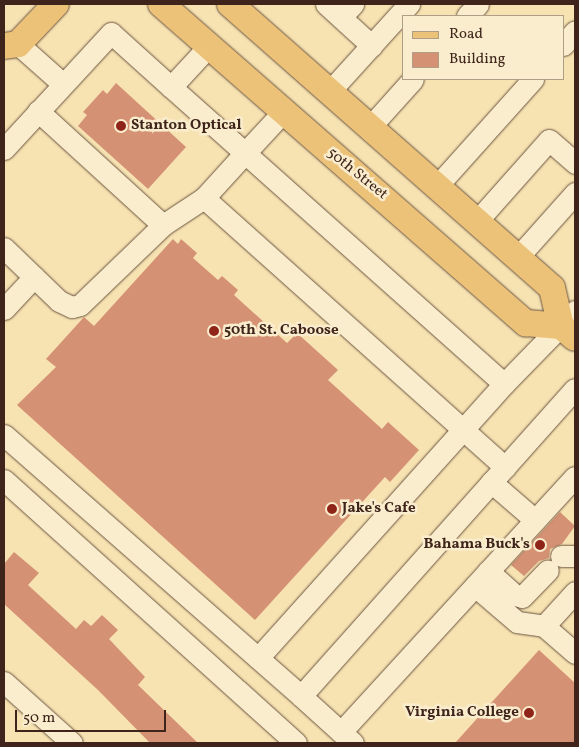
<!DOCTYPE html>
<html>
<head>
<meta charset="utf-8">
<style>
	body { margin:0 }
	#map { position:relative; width:579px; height:747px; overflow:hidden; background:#f7e3b2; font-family:Vollkorn,serif }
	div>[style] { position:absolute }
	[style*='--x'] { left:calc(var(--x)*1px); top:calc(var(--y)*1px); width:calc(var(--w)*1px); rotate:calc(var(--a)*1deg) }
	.building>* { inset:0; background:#d59174 }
	.roads { filter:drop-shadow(0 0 1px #6c5441) drop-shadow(0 0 1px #6c5441) }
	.minor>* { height:21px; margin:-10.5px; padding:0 10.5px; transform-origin:10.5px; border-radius:10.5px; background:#faedcd }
	.major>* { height:26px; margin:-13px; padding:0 13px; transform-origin:13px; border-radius:13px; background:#ecc279 }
	.dots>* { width:14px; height:14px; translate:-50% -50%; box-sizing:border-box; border:2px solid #faedcd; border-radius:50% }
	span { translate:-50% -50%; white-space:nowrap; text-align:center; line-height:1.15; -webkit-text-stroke:5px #faedcd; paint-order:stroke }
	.poi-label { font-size:15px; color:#3e241b; font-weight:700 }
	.left { translate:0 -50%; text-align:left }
	.right { translate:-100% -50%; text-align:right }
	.street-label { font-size:15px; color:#3e241b }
	.frame { position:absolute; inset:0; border:5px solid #3e241b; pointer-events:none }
	.legend { position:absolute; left:402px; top:15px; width:162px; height:65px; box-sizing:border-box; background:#faedcd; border:1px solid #af9d86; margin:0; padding:6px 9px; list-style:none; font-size:15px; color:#3e241b }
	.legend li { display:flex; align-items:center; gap:10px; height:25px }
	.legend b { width:25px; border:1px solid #af9d86 }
	.scale { position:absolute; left:15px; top:710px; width:151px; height:22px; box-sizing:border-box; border:2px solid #3e241b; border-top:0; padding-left:6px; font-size:15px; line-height:18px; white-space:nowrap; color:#3e241b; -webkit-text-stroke:4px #faedcd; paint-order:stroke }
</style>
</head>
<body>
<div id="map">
	<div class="building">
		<i style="clip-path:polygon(116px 83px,186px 147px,148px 189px,78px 126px,87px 115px,83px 112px,103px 90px,107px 94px)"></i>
		<i style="clip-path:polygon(173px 239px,178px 244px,181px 239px,197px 253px,193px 258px,218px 280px,222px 276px,238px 290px,234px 295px,287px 343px,297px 333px,338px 370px,328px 380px,382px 429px,388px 422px,419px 450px,390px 482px,385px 477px,255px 620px,17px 405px,56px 367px,46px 359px,84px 317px,94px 326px)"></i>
		<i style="clip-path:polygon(560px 512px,575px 526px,562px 544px,550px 549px,549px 558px,539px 561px,524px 576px,511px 565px)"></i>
		<i style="clip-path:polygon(14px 552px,39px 573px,28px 585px,76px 629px,84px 620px,91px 626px,102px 615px,118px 630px,109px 639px,145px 677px,138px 685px,198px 743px,150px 743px,98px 690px,4px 604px,4px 564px)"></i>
		<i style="clip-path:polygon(539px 650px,575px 683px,575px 743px,455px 743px)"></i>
	</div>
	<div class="roads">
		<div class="minor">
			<i style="--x:326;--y:4;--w:62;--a:42.4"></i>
			<i style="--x:467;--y:16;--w:16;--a:-47"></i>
			<i style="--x:341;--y:17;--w:18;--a:-47"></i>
			<i style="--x:18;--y:44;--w:60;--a:41.6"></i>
			<i style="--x:563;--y:45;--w:18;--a:-49"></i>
			<i style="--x:171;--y:87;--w:99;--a:41.7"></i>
			<i style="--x:245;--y:153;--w:56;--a:-47.2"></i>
			<i style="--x:330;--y:91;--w:118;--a:-47.8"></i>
			<i style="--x:38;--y:111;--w:169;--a:42.4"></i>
			<i style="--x:370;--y:127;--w:64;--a:-48.1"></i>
			<i style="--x:4;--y:149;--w:158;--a:-47.3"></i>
			<i style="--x:111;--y:33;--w:81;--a:42"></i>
			<i style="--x:171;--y:87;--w:56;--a:-47.2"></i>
			<i style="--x:437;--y:186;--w:144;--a:-48.1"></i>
			<i style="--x:204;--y:198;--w:404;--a:41.8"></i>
			<i style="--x:477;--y:221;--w:108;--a:-48.4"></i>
			<i style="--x:549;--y:140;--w:35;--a:41"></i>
			<i style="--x:4;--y:248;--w:76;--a:43.9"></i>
			<i style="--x:59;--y:301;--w:14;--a:25"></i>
			<i style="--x:72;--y:307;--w:8;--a:-14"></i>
			<i style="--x:80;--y:305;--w:115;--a:-43.9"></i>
			<i style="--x:163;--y:225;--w:49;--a:-33.4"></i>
			<i style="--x:204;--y:198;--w:61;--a:-47.7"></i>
			<i style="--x:245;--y:153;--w:347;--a:41.7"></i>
			<i style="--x:518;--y:257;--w:86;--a:-48.3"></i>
			<i style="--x:4;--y:309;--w:44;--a:-46.8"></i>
			<i style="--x:4;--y:435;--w:395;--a:41.3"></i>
			<i style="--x:301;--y:696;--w:411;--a:-48.3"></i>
			<i style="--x:4;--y:480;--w:393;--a:42"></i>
			<i style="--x:491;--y:482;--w:58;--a:40.8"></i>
			<i style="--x:561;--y:556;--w:14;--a:0"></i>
			<i style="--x:488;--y:571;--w:36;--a:42"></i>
			<i style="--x:515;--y:595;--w:7;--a:16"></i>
			<i style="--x:522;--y:597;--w:37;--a:-46"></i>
			<i style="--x:475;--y:586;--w:55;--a:40.6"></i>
			<i style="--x:517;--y:622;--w:27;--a:8"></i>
			<i style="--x:544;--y:626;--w:41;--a:41.1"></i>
			<i style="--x:544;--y:626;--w:46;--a:-47.6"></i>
			<i style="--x:258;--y:658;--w:368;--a:-48.1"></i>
			<i style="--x:504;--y:384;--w:102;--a:-45.8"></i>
			<i style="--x:4;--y:682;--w:91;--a:41.9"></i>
			<i style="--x:301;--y:696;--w:70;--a:42.1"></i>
			<i style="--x:341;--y:732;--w:346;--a:-47.5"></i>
		</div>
		<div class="major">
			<i style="--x:161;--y:4;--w:485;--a:41.2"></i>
			<i style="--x:526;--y:323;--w:35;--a:5"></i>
			<i style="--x:561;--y:326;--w:18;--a:41"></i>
			<i style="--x:230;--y:4;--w:429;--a:41.4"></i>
			<i style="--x:552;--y:288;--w:39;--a:77"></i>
			<i style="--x:4;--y:46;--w:14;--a:-8"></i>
			<i style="--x:18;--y:44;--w:55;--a:-46.5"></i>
		</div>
	</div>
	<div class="dots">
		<i style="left:121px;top:126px;background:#8f2418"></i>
		<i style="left:214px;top:331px;background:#8f2418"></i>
		<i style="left:332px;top:509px;background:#8f2418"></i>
		<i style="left:540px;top:545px;background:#8f2418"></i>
		<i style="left:529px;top:713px;background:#8f2418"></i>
	</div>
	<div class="poi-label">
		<span class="left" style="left:131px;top:126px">Stanton Optical</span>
		<span class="left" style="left:224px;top:331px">50th St. Caboose</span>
		<span class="left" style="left:342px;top:509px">Jake's Cafe</span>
		<span class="right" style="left:530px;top:545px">Bahama Buck's</span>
		<span class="right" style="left:519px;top:713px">Virginia College</span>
	</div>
	<div class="street-label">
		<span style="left:357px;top:174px;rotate:39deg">50th Street</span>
	</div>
	<div class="frame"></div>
	<ul class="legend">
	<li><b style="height:6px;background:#ecc279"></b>Road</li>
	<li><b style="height:14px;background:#d59174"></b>Building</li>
	</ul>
	<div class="scale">50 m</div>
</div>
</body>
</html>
